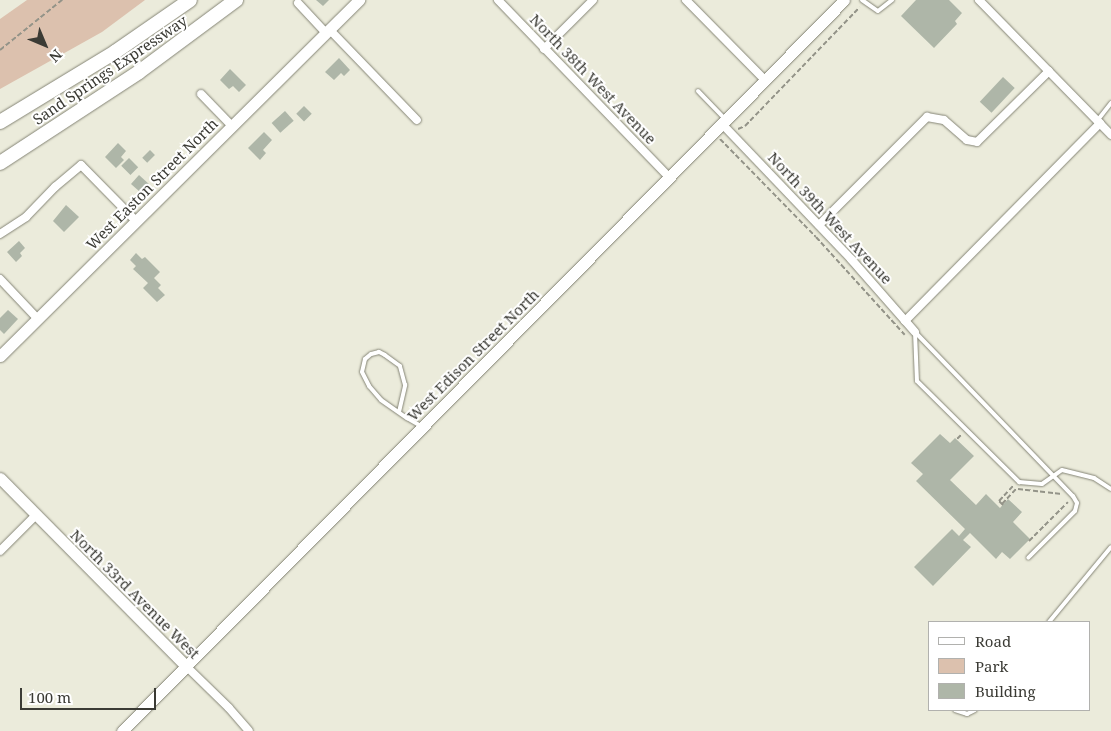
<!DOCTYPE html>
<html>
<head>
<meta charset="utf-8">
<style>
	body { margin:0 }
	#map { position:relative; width:1111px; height:731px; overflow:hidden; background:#ebebdb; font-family:"Noto Serif",serif }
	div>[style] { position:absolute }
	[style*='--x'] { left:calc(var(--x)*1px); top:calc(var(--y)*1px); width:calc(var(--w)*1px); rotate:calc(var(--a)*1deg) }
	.green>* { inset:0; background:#dcc1ae }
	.building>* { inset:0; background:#aeb6a8; transform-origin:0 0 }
	.path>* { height:2px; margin-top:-1px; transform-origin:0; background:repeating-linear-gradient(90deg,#939388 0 5px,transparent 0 7.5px) }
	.roads { filter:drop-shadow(0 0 1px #858576) drop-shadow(0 0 1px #858576) }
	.lane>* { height:4px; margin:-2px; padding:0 2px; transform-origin:2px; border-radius:2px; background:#fff }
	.street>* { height:8px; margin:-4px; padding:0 4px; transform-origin:4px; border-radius:4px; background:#fff }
	.secondary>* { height:11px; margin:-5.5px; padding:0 5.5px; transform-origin:5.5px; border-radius:5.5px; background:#fff }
	.highway>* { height:14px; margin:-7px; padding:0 7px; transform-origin:7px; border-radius:7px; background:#fff }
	span { translate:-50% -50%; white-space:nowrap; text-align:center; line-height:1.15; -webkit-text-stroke:4px #fff; paint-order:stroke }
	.street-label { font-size:15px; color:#3b3b35 }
	.legend { position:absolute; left:928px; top:621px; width:162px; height:90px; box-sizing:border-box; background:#fff; border:1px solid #b1b1ae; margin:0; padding:6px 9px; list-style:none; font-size:15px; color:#3b3b35 }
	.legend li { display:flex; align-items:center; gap:10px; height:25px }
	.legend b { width:25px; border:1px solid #b1b1ae }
	.north { position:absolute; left:20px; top:20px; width:50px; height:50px; -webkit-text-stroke:4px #fff; paint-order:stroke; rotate:135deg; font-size:14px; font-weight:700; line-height:20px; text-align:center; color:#3b3b35 }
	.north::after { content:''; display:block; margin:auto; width:18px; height:22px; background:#3b3b35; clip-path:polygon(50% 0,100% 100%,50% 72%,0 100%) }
	.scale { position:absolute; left:20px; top:688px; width:136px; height:22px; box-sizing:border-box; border:2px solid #3b3b35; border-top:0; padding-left:6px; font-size:15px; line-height:18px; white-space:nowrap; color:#3b3b35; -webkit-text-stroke:4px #fff; paint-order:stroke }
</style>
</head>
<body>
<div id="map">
	<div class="green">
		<i style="clip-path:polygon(27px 0,145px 0,102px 32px,0 89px,0 19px)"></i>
	</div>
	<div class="building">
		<i style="clip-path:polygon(316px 0,329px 0,323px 6px)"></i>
		<i style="clip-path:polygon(916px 0,949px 0,962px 13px,955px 21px,957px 24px,934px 48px,901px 16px)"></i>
		<i style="clip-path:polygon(339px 58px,350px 70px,344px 76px,341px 73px,334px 80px,325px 72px)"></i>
		<i style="clip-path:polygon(230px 69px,246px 85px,239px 92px,233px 86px,229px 89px,220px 80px)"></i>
		<i style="left:1003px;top:77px;width:16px;height:34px;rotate:43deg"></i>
		<i style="left:304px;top:106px;width:11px;height:11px;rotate:45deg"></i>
		<i style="left:285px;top:111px;width:13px;height:18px;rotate:48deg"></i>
		<i style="clip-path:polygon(264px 132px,272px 140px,263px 150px,266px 153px,260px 160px,248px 148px)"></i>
		<i style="clip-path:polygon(118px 143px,126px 151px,121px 157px,124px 160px,116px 168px,105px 157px)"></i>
		<i style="left:150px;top:150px;width:7px;height:11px;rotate:45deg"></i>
		<i style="left:129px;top:158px;width:13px;height:11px;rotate:45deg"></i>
		<i style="left:139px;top:175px;width:13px;height:12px;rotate:42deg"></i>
		<i style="clip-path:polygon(66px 205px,79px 217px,64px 232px,53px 221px)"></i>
		<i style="clip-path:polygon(19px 241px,25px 248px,20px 253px,22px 256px,16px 262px,7px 252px)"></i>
		<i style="clip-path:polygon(136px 253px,142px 259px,145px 257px,160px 272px,154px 278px,161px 285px,158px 288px,165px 295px,157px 302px,143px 288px,148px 283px,133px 269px,136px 266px,130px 260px)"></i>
		<i style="clip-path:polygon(8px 310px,18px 319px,4px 334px,0 330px,0 318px)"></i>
		<i style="clip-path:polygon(940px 434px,950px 443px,955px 438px,974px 456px,950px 480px,976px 505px,986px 494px,1000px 508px,1008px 499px,1022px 512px,1013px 522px,1030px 539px,1010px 559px,1002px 552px,996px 559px,970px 533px,963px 540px,971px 547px,933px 586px,914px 567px,952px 529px,959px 536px,965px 529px,916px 481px,923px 474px,911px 463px)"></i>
	</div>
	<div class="path">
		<i style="--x:0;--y:50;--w:80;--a:-38.9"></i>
		<i style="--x:738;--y:129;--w:8;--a:-23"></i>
		<i style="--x:745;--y:126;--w:165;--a:-46"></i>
		<i style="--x:720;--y:139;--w:137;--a:45.6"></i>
		<i style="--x:816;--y:237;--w:132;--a:47.8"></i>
		<i style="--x:957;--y:439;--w:7;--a:-45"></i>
		<i style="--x:1018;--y:489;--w:44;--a:6.5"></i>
		<i style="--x:1002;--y:504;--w:22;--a:-47"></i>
		<i style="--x:1003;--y:505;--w:6;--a:-135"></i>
		<i style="--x:999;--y:501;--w:22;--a:-47"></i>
		<i style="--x:1029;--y:541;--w:55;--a:-45"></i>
	</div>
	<div class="roads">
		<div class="lane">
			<i style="--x:862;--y:0;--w:19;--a:35"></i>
			<i style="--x:878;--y:11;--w:18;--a:-38"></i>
			<i style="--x:698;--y:91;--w:37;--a:46"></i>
			<i style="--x:1097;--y:121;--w:23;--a:-52"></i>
			<i style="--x:915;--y:332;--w:228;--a:46.1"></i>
			<i style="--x:1073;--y:496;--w:8;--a:60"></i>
			<i style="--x:1077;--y:503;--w:8;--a:104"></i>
			<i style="--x:1075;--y:511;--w:66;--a:135"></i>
			<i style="--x:915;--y:332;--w:49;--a:87.7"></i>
			<i style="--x:917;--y:381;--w:144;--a:44.7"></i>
			<i style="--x:1019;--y:482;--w:23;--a:5"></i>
			<i style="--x:1042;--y:484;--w:24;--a:-35"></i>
			<i style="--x:1062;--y:470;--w:33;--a:14"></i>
			<i style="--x:1094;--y:478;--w:20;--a:33"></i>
			<i style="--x:399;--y:412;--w:28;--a:-77"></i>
			<i style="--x:405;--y:385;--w:20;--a:-105"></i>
			<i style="--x:400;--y:366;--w:19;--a:-144"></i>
			<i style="--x:385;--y:355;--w:7;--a:-153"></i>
			<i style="--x:379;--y:352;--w:8;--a:166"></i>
			<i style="--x:371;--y:354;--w:8;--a:140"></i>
			<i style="--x:365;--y:359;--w:13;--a:103"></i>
			<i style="--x:362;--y:372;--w:16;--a:63"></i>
			<i style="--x:369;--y:386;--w:18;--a:49"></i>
			<i style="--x:381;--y:400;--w:32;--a:35"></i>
			<i style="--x:407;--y:418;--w:16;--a:30"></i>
			<i style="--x:1049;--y:622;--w:97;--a:-50.4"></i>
			<i style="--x:955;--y:710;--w:13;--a:18"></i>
			<i style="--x:967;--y:714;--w:9;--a:-27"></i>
		</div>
		<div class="street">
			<i style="--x:498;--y:0;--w:246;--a:46"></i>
			<i style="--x:686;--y:0;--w:112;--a:45.4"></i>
			<i style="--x:979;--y:0;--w:189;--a:45.6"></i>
			<i style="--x:298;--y:3;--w:41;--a:47"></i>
			<i style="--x:330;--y:30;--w:125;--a:46"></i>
			<i style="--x:544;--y:49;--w:69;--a:-45"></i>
			<i style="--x:201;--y:94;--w:45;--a:45.9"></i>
			<i style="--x:722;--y:124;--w:187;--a:46.3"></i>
			<i style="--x:851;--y:259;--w:97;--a:48.8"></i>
			<i style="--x:819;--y:225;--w:153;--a:-45"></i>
			<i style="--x:927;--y:117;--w:17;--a:10"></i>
			<i style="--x:944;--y:120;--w:30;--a:41"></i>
			<i style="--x:967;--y:140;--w:10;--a:11"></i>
			<i style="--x:977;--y:142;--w:101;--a:-44.6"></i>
			<i style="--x:0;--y:234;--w:31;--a:-33"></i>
			<i style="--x:26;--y:217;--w:42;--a:-46"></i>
			<i style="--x:55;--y:187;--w:34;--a:-40"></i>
			<i style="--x:81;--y:165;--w:78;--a:45.5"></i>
			<i style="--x:0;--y:279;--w:55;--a:46.5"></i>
			<i style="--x:905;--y:321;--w:278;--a:-45.4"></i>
			<i style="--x:0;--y:551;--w:51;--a:-45"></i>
			<i style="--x:186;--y:666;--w:60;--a:44.3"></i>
			<i style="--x:229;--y:708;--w:30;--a:49"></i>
		</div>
		<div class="secondary">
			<i style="--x:0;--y:356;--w:506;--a:-44.76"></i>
			<i style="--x:0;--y:478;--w:264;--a:45.3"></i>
			<i style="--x:122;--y:731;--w:1027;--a:-45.35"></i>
		</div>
		<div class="highway">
			<i style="--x:0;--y:122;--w:135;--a:-31.3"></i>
			<i style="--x:115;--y:52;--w:91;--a:-34.7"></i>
			<i style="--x:0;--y:163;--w:166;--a:-33.2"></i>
			<i style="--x:139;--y:72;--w:121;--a:-36.6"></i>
		</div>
	</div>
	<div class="street-label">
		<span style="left:110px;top:70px;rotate:-34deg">Sand Springs Expressway</span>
		<span style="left:593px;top:79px;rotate:46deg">North 38th West Avenue</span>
		<span style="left:152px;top:184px;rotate:-45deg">West Easton Street North</span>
		<span style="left:830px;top:218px;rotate:47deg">North 39th West Avenue</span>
		<span style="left:473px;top:355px;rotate:-45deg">West Edison Street North</span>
		<span style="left:135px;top:594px;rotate:45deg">North 33rd Avenue West</span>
	</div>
	<ul class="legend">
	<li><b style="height:6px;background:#fff"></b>Road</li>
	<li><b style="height:14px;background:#dcc1ae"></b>Park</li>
	<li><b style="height:14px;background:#aeb6a8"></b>Building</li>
	</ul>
	<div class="north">N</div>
	<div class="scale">100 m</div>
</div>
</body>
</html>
